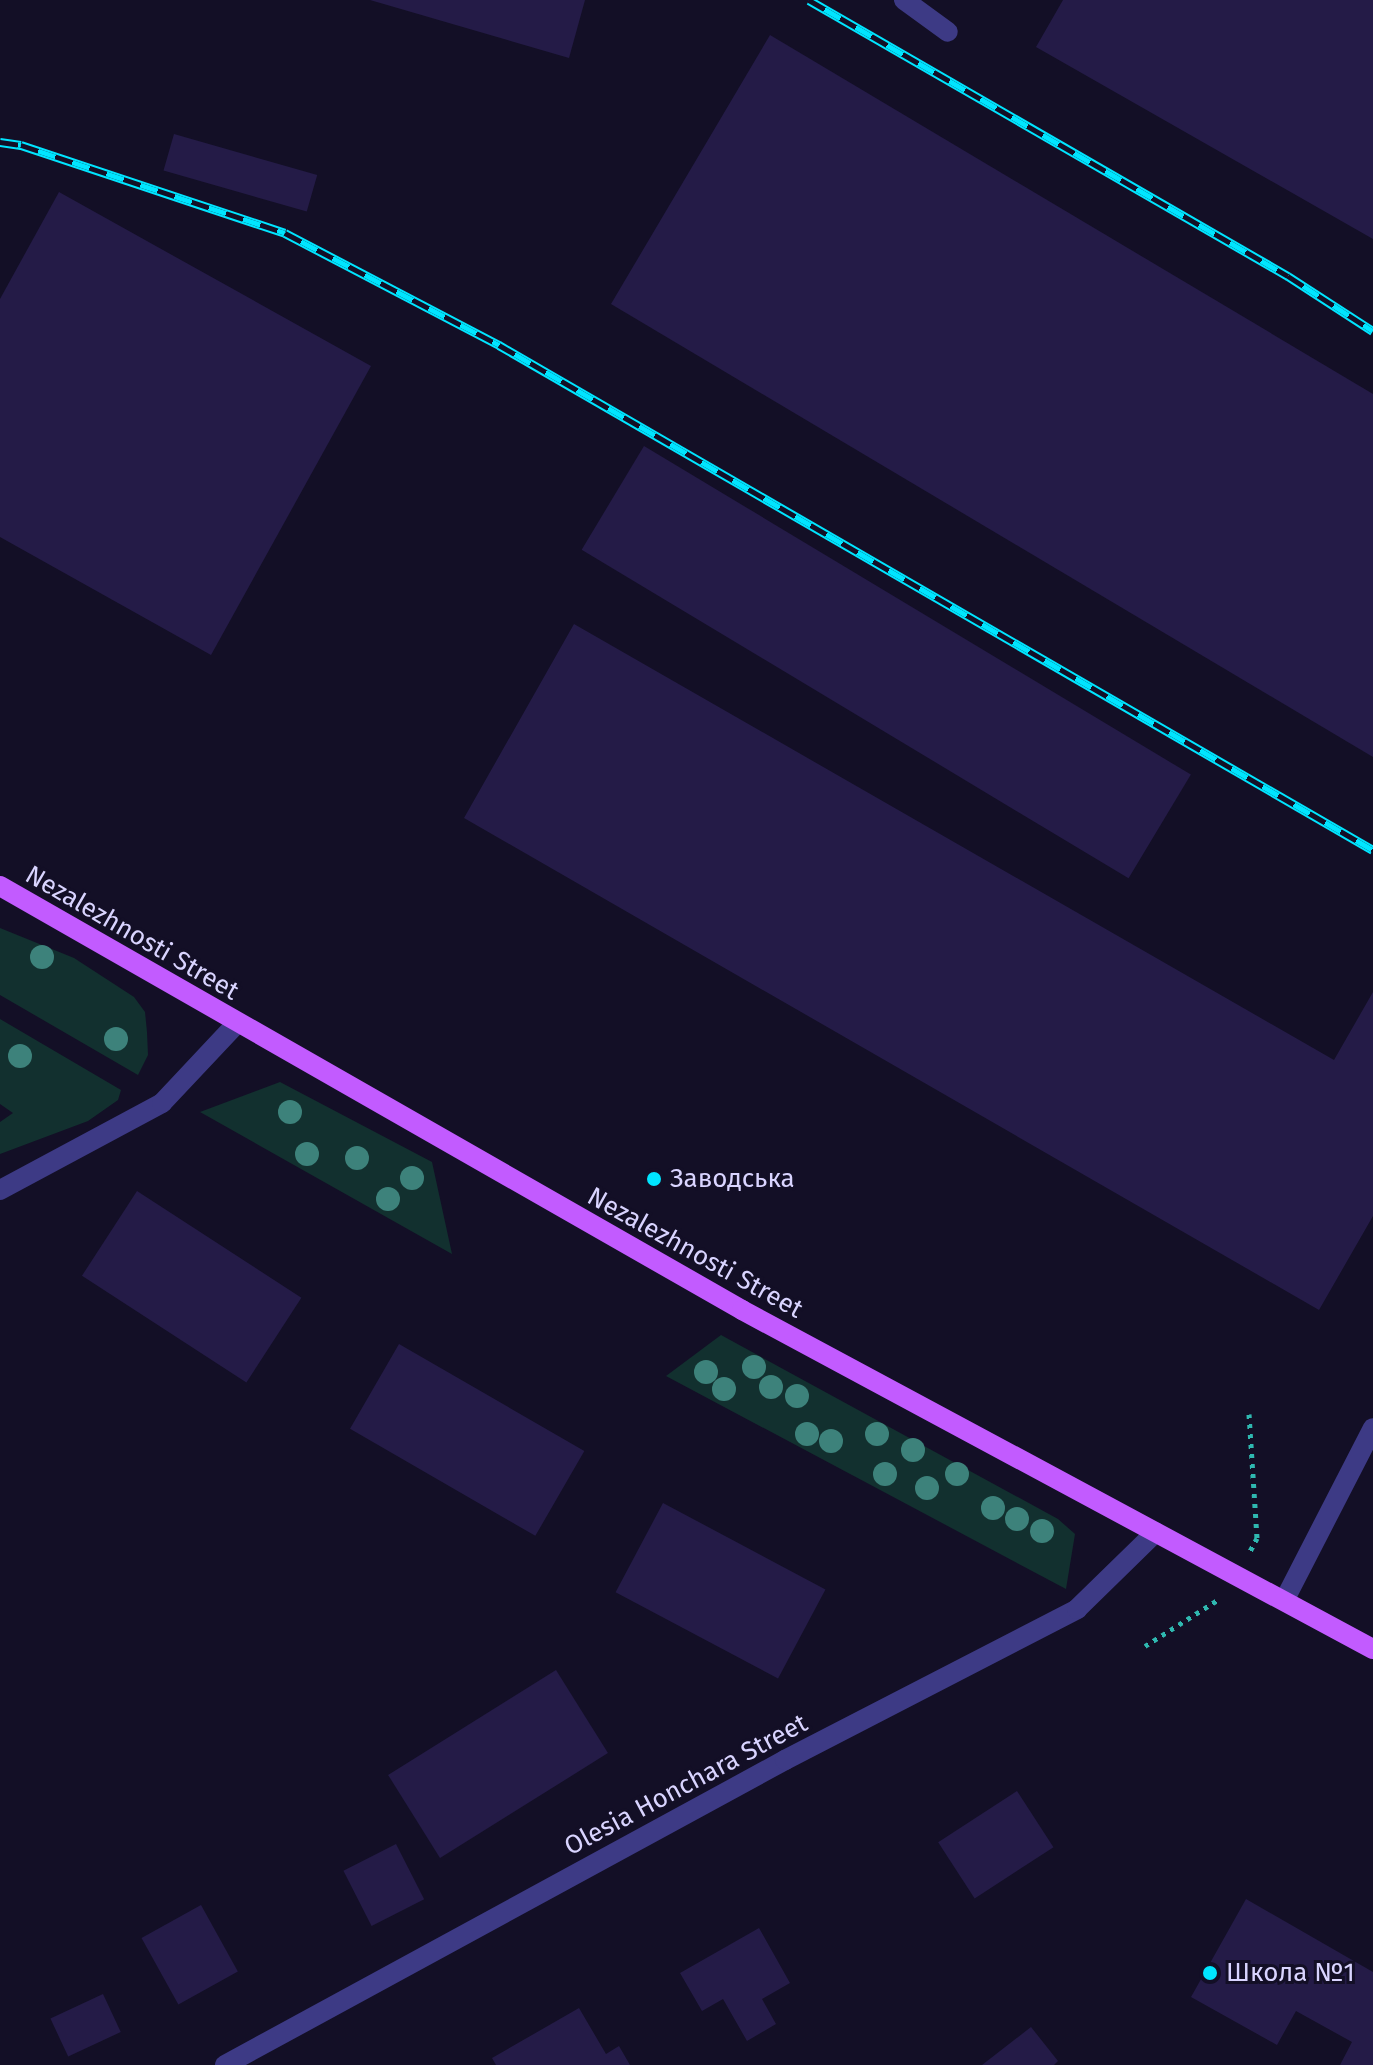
<!DOCTYPE html>
<html>
<head>
<meta charset="utf-8">
<style>
	body { margin:0 }
	#map { position:relative; width:1373px; height:2065px; overflow:hidden; background:#130f26; font-family:"Fira Sans",sans-serif }
	div>[style] { position:absolute }
	[style*='--x'] { left:calc(var(--x)*1px); top:calc(var(--y)*1px); width:calc(var(--w)*1px); rotate:calc(var(--a)*1deg) }
	.green>* { inset:0; background:#12302f }
	.building>* { inset:0; background:#241b47; transform-origin:0 0 }
	.path>* { height:5px; margin-top:-2.5px; transform-origin:0; background:repeating-linear-gradient(90deg,#2fb8b0 0 4px,transparent 0 10px) }
	.service>* { height:20px; margin:-10px; padding:0 10px; transform-origin:10px; border-radius:10px; background:#3d3a85 }
	.minor>* { height:20px; margin:-10px; padding:0 10px; transform-origin:10px; border-radius:10px; background:#3d3a85 }
	.primary>* { height:20px; margin:-10px; padding:0 10px; transform-origin:10px; border-radius:10px; background:#c25bff }
	.rail>* { height:9px; margin-top:-4.5px; transform-origin:0; background:repeating-linear-gradient(90deg,#130f26 0 18px,#00e5ff 0 36px); box-sizing:border-box; border-block:2px solid #00e5ff }
	.trees>* { width:24px; height:24px; margin:-12px; border-radius:50%; background:#3d827b }
	.dots>* { width:22px; height:22px; translate:-50% -50%; box-sizing:border-box; border:4px solid #130f26; border-radius:50% }
	span { translate:-50% -50%; white-space:nowrap; text-align:center; line-height:1.15; -webkit-text-stroke:6px #130f26; paint-order:stroke }
	.street-label { font-size:26px; color:#d9d4ff }
	.poi-label { font-size:26px; color:#d9d4ff }
	.left { translate:0 -50%; text-align:left }
</style>
</head>
<body>
<div id="map">
	<div class="green">
		<i style="clip-path:polygon(0 928px,74px 958px,134px 997px,145px 1012px,147px 1032px,148px 1055px,138px 1075px,0 995px)"></i>
		<i style="clip-path:polygon(0 1019px,121px 1090px,118px 1100px,88px 1121px,0 1154px,0 1122px,13px 1113px,0 1104px)"></i>
		<i style="clip-path:polygon(280px 1082px,432px 1162px,452px 1254px,200px 1112px)"></i>
		<i style="clip-path:polygon(721px 1335px,1058px 1519px,1075px 1534px,1066px 1589px,666px 1376px)"></i>
	</div>
	<div class="building">
		<i style="clip-path:polygon(370px 0,585px 0,569px 58px)"></i>
		<i style="clip-path:polygon(1063px 0,1373px 0,1373px 239px,1036px 47px)"></i>
		<i style="clip-path:polygon(770px 35px,1373px 394px,1373px 757px,611px 304px)"></i>
		<i style="left:174px;top:134px;width:149px;height:38px;rotate:16deg"></i>
		<i style="clip-path:polygon(59px 192px,371px 366px,211px 655px,0 537px,0 299px)"></i>
		<i style="left:644px;top:446px;width:638px;height:121px;rotate:31deg"></i>
		<i style="clip-path:polygon(574px 624px,1334px 1060px,1373px 992px,1373px 1216px,1319px 1310px,464px 818px)"></i>
		<i style="left:137px;top:1191px;width:196px;height:101px;rotate:33deg"></i>
		<i style="left:399px;top:1344px;width:214px;height:98px;rotate:30deg"></i>
		<i style="left:663px;top:1503px;width:184px;height:101px;rotate:28deg"></i>
		<i style="left:556px;top:1670px;width:98px;height:198px;rotate:58deg"></i>
		<i style="left:1017px;top:1791px;width:67px;height:94px;rotate:57deg"></i>
		<i style="left:396px;top:1844px;width:62px;height:59px;rotate:63deg"></i>
		<i style="clip-path:polygon(1246px 1899px,1373px 1972px,1373px 2065px,1340px 2065px,1352px 2042px,1296px 2011px,1277px 2045px,1191px 1997px)"></i>
		<i style="left:201px;top:1905px;width:76px;height:68px;rotate:61deg"></i>
		<i style="clip-path:polygon(759px 1928px,790px 1983px,762px 1999px,776px 2024px,747px 2041px,723px 1999px,702px 2011px,680px 1973px)"></i>
		<i style="left:103px;top:1994px;width:42px;height:58px;rotate:65deg"></i>
		<i style="clip-path:polygon(579px 2008px,606px 2054px,619px 2046px,630px 2065px,496px 2065px,492px 2058px)"></i>
		<i style="clip-path:polygon(1031px 2027px,1058px 2061px,1054px 2065px,982px 2065px)"></i>
	</div>
	<div class="path">
		<i style="--x:1249;--y:1414;--w:124;--a:86.3"></i>
		<i style="--x:1257;--y:1538;--w:15;--a:118"></i>
		<i style="--x:1145;--y:1646;--w:88;--a:-32.4"></i>
	</div>
	<div class="service">
		<i style="--x:904;--y:0;--w:54;--a:36"></i>
		<i style="--x:1285;--y:1599;--w:192;--a:-62.8"></i>
	</div>
	<div class="minor">
		<i style="--x:0;--y:1190;--w:184;--a:-28.2"></i>
		<i style="--x:162;--y:1103;--w:110;--a:-46.8"></i>
		<i style="--x:225;--y:2065;--w:638;--a:-28.57"></i>
		<i style="--x:785;--y:1760;--w:329;--a:-27.3"></i>
		<i style="--x:1077;--y:1609;--w:110;--a:-44.3"></i>
	</div>
	<div class="primary">
		<i style="--x:0;--y:886;--w:855;--a:29.74"></i>
		<i style="--x:742;--y:1310;--w:716;--a:28.25"></i>
	</div>
	<div class="rail">
		<i style="--x:809;--y:0;--w:553;--a:29.95"></i>
		<i style="--x:1288;--y:276;--w:101;--a:32.9"></i>
		<i style="--x:0;--y:142;--w:21;--a:8"></i>
		<i style="--x:21;--y:145;--w:278;--a:18.4"></i>
		<i style="--x:285;--y:233;--w:242;--a:27.6"></i>
		<i style="--x:499;--y:345;--w:1009;--a:30.02"></i>
	</div>
	<div class="trees">
		<i style="left:42px;top:957px"></i>
		<i style="left:116px;top:1039px"></i>
		<i style="left:20px;top:1056px"></i>
		<i style="left:290px;top:1112px"></i>
		<i style="left:307px;top:1154px"></i>
		<i style="left:357px;top:1158px"></i>
		<i style="left:412px;top:1178px"></i>
		<i style="left:388px;top:1199px"></i>
		<i style="left:754px;top:1367px"></i>
		<i style="left:706px;top:1372px"></i>
		<i style="left:771px;top:1387px"></i>
		<i style="left:724px;top:1389px"></i>
		<i style="left:797px;top:1396px"></i>
		<i style="left:807px;top:1434px"></i>
		<i style="left:877px;top:1434px"></i>
		<i style="left:831px;top:1441px"></i>
		<i style="left:913px;top:1450px"></i>
		<i style="left:885px;top:1474px"></i>
		<i style="left:957px;top:1474px"></i>
		<i style="left:927px;top:1488px"></i>
		<i style="left:993px;top:1508px"></i>
		<i style="left:1017px;top:1519px"></i>
		<i style="left:1042px;top:1531px"></i>
	</div>
	<div class="dots">
		<i style="left:654px;top:1179px;background:#00e5ff"></i>
		<i style="left:1210px;top:1973px;background:#00e5ff"></i>
	</div>
	<div class="street-label">
		<span style="left:132px;top:933px;rotate:30deg">Nezalezhnosti Street</span>
		<span style="left:695px;top:1253px;rotate:29deg">Nezalezhnosti Street</span>
		<span style="left:686px;top:1785px;rotate:-28deg">Olesia Honchara Street</span>
	</div>
	<div class="poi-label">
		<span class="left" style="left:670px;top:1179px">Заводська</span>
		<span class="left" style="left:1226px;top:1973px">Школа №1</span>
	</div>
</div>
</body>
</html>
